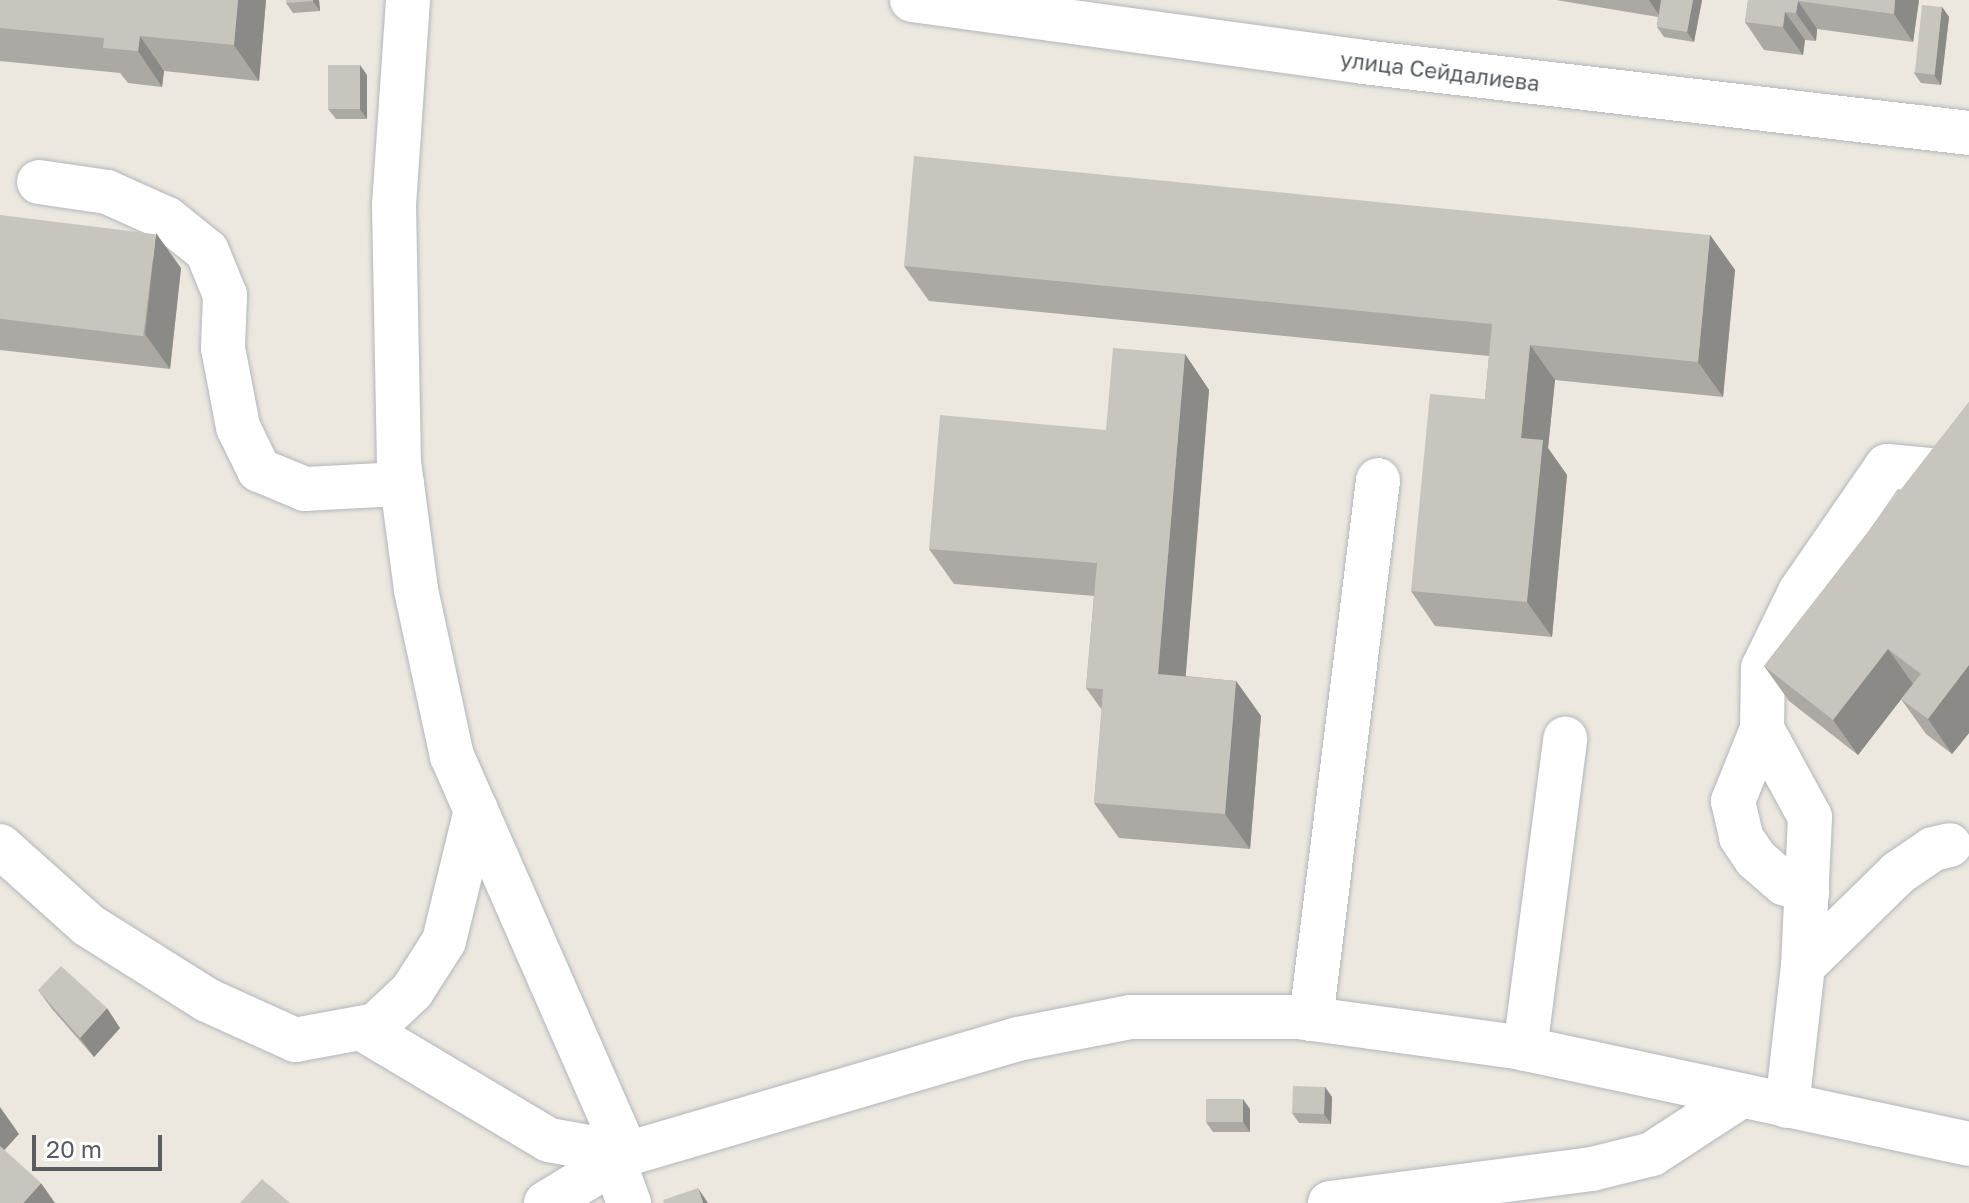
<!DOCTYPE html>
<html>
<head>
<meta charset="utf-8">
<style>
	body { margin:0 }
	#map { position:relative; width:1969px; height:1203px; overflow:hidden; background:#ece8df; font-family:"Golos Text",sans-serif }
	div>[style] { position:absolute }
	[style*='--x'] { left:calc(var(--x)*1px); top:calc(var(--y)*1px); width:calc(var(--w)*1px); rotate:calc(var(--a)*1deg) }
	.roads { filter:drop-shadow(0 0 2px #b2b6bb) drop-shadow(0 0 2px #b2b6bb) }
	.minor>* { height:44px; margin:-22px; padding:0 22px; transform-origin:22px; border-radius:22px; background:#fff }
	.wall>* { inset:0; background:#aca9a4 }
	.shaded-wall>* { inset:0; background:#8c8a86 }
	.building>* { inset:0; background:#c8c5bf; transform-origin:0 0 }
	span { translate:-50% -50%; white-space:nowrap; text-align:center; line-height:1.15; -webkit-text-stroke:8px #fff; paint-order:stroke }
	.street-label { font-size:22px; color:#585c61 }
	.scale { position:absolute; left:32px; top:1135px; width:130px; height:36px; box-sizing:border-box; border:4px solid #585c61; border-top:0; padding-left:10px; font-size:24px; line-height:28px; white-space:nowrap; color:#585c61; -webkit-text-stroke:6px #fff; paint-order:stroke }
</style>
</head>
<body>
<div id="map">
	<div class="roads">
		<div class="minor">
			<i style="--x:408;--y:0;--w:205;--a:93.9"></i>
			<i style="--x:394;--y:205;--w:257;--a:88.9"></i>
			<i style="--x:399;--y:462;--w:129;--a:82.4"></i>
			<i style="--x:416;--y:590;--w:170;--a:77.8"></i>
			<i style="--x:452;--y:756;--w:435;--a:66.3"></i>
			<i style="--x:912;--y:0;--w:455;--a:7.8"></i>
			<i style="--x:1363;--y:62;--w:610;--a:6.68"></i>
			<i style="--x:39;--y:182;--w:69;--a:8.4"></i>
			<i style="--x:107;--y:192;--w:66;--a:24.2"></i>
			<i style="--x:167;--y:219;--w:51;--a:38.7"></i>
			<i style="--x:207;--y:251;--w:48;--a:67.8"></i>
			<i style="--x:225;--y:295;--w:53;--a:92.2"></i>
			<i style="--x:223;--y:348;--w:80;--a:79.2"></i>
			<i style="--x:238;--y:427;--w:48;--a:64"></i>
			<i style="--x:259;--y:470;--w:50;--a:22.4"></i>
			<i style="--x:305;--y:489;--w:97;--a:-3"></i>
			<i style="--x:1762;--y:729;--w:78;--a:111.9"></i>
			<i style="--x:1733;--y:801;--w:37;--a:77"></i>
			<i style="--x:1741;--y:837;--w:27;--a:56"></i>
			<i style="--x:1756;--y:859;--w:37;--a:41"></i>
			<i style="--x:1784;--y:883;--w:25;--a:21"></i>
			<i style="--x:0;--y:846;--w:118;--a:41.9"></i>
			<i style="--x:88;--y:925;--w:141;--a:32.2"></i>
			<i style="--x:207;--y:1000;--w:97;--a:24.4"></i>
			<i style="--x:295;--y:1040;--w:82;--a:-10.5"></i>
			<i style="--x:376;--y:1025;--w:50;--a:-43.4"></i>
			<i style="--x:412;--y:991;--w:59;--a:-57.4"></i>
			<i style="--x:444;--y:941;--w:135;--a:-76.3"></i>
			<i style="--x:1803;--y:966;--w:133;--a:-44.4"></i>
			<i style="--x:1898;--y:873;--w:42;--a:-34.4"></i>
			<i style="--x:1933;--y:849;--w:17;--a:-13"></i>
			<i style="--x:1311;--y:1019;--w:543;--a:-82.91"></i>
			<i style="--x:361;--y:1028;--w:219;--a:30.8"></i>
			<i style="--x:549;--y:1140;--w:79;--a:10.2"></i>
			<i style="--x:1525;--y:1049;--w:313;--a:-82.6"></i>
			<i style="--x:1787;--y:1106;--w:141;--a:-83.5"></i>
			<i style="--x:1803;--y:966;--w:149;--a:-87.3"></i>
			<i style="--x:1810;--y:817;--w:100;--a:-118.6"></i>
			<i style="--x:1762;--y:729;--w:61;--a:-89.1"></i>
			<i style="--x:1763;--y:668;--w:85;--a:-64"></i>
			<i style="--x:1800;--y:592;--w:153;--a:-55.4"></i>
			<i style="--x:1887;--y:466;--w:53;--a:5.4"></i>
			<i style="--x:614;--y:1162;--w:44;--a:69.9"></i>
			<i style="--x:546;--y:1203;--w:95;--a:-31.2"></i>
			<i style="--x:627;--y:1154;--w:408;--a:-16.4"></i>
			<i style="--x:1018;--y:1039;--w:114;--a:-11.1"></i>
			<i style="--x:1130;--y:1017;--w:168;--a:0"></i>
			<i style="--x:1298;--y:1017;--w:221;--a:7.8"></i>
			<i style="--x:1517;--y:1047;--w:462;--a:12.1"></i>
			<i style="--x:1330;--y:1203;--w:264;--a:-7.4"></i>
			<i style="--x:1592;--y:1169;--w:62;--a:-14"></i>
			<i style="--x:1652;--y:1154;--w:106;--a:-33.1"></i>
		</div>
	</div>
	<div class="wall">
		<i style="clip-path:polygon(0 0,266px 0,259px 81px,164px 71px,162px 87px,128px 83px,120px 73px,0 61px)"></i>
		<i style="clip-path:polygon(286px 0,319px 0,320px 11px,293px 13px,286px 3px)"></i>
		<i style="clip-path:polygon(1556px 0,1702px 0,1694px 42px,1664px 37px,1657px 27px,1658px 17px)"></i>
		<i style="clip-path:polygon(1748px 0,1919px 0,1913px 42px,1817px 29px,1816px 41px,1805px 40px,1803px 55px,1764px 50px,1745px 22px)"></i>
		<i style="clip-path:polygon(1942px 7px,1949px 17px,1941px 85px,1921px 83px,1914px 73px)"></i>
		<i style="clip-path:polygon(367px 75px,367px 119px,336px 119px,328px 109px)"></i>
		<i style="clip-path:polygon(0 215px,181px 268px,170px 369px,0 350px)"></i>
		<i style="clip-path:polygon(1710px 235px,1735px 270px,1723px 397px,1555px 380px,1548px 448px,1567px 475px,1552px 637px,1435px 626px,1411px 591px,1485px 399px,1489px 356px,929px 301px,904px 266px)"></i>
		<i style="clip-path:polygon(1185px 354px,1209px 390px,1185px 676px,1236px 681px,1261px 716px,1250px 849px,1119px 838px,1094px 803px,1102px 710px,1086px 688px,1094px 596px,954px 584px,929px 549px,1106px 430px)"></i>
		<i style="clip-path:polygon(1969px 402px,1969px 733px,1952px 754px,1926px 734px,1901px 699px,1858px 755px,1789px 701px,1764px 666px)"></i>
		<i style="clip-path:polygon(38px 990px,120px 1028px,94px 1057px,52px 1009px)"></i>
		<i style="clip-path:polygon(1325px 1087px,1332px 1097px,1331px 1124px,1299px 1123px,1292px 1113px)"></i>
		<i style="clip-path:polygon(1250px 1109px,1250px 1132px,1213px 1132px,1206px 1122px)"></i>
	</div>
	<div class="shaded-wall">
		<i style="clip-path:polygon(238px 0,266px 0,259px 81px,234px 45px)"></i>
		<i style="clip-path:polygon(313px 0,319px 0,320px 11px,313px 1px)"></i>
		<i style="clip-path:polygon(1649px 0,1664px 0,1661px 18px)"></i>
		<i style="clip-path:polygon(1693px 0,1702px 0,1694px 42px,1687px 32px)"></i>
		<i style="clip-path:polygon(1895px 0,1919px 0,1913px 42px,1894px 14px)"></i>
		<i style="clip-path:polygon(1798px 1px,1817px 29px,1816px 41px,1796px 13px)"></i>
		<i style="clip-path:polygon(1942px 7px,1949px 17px,1941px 85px,1934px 75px)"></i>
		<i style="clip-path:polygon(1785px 12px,1805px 40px,1803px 55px,1783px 27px)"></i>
		<i style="clip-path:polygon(140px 36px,164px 71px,162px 87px,138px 51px)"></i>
		<i style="clip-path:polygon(360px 65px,367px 75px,367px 119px,360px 109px)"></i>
		<i style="clip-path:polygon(156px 233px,181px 268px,170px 369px,145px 334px)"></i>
		<i style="clip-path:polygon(1710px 235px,1735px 270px,1723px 397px,1698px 362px)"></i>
		<i style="clip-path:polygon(1530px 345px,1555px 380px,1548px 448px,1567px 475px,1552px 637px,1527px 602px,1521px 438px)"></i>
		<i style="clip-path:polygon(1185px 354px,1209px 390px,1183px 709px,1158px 674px)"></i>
		<i style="clip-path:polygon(1888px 649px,1913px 684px,1858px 755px,1833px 720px)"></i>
		<i style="clip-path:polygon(1969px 665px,1969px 733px,1952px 754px,1928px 719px)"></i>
		<i style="clip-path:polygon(1236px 681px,1261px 716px,1250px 849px,1225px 814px)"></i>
		<i style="clip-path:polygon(107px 1008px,120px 1028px,94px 1057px,80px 1038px)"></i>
		<i style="clip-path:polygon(1325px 1087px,1332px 1097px,1331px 1124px,1324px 1114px)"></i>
		<i style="clip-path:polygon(1243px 1099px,1250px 1109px,1250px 1132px,1243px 1122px)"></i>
		<i style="clip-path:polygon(0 1107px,19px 1134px,0 1155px)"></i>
		<i style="clip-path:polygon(41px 1183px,55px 1203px,23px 1203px)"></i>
		<i style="clip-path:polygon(698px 1188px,708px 1203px,703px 1203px)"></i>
	</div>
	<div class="building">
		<i style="clip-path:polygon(0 0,238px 0,234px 45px,140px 36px,138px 51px,103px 48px,104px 38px,0 28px)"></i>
		<i style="clip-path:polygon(286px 0,313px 0,313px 1px,286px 3px)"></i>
		<i style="clip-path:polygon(1661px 0,1693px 0,1687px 32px,1657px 27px)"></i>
		<i style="clip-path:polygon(1748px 0,1895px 0,1894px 14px,1798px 1px,1796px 13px,1785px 12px,1783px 27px,1745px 22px)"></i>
		<i style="left:1922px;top:5px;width:20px;height:68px;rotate:6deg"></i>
		<i style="left:328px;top:65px;width:32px;height:44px"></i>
		<i style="clip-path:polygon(914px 156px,1710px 235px,1698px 362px,1530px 345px,1521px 438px,1543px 440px,1527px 602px,1411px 591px,1430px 394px,1485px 399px,1492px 324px,904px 266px)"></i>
		<i style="left:0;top:215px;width:157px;height:103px;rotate:7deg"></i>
		<i style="clip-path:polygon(1113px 348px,1185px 354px,1158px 674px,1236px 681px,1225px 814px,1094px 803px,1103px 689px,1086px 688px,1097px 563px,929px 549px,940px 415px,1106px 430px)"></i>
		<i style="clip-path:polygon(1969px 402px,1969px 665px,1928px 719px,1901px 699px,1921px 674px,1888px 649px,1833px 720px,1764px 666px)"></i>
		<i style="clip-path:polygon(61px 966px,107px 1008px,80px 1038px,38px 990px)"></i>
		<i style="left:1293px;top:1086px;width:32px;height:27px;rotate:2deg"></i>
		<i style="left:1206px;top:1099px;width:37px;height:23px"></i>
		<i style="clip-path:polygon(0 1146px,41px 1183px,23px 1203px,0 1203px)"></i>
		<i style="clip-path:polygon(262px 1179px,290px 1203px,240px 1203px)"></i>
		<i style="clip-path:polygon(698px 1188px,703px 1203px,664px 1203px,663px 1200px)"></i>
	</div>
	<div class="street-label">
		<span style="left:1440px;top:71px;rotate:7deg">улица Сейдалиева</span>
	</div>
	<div class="scale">20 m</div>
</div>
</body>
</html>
